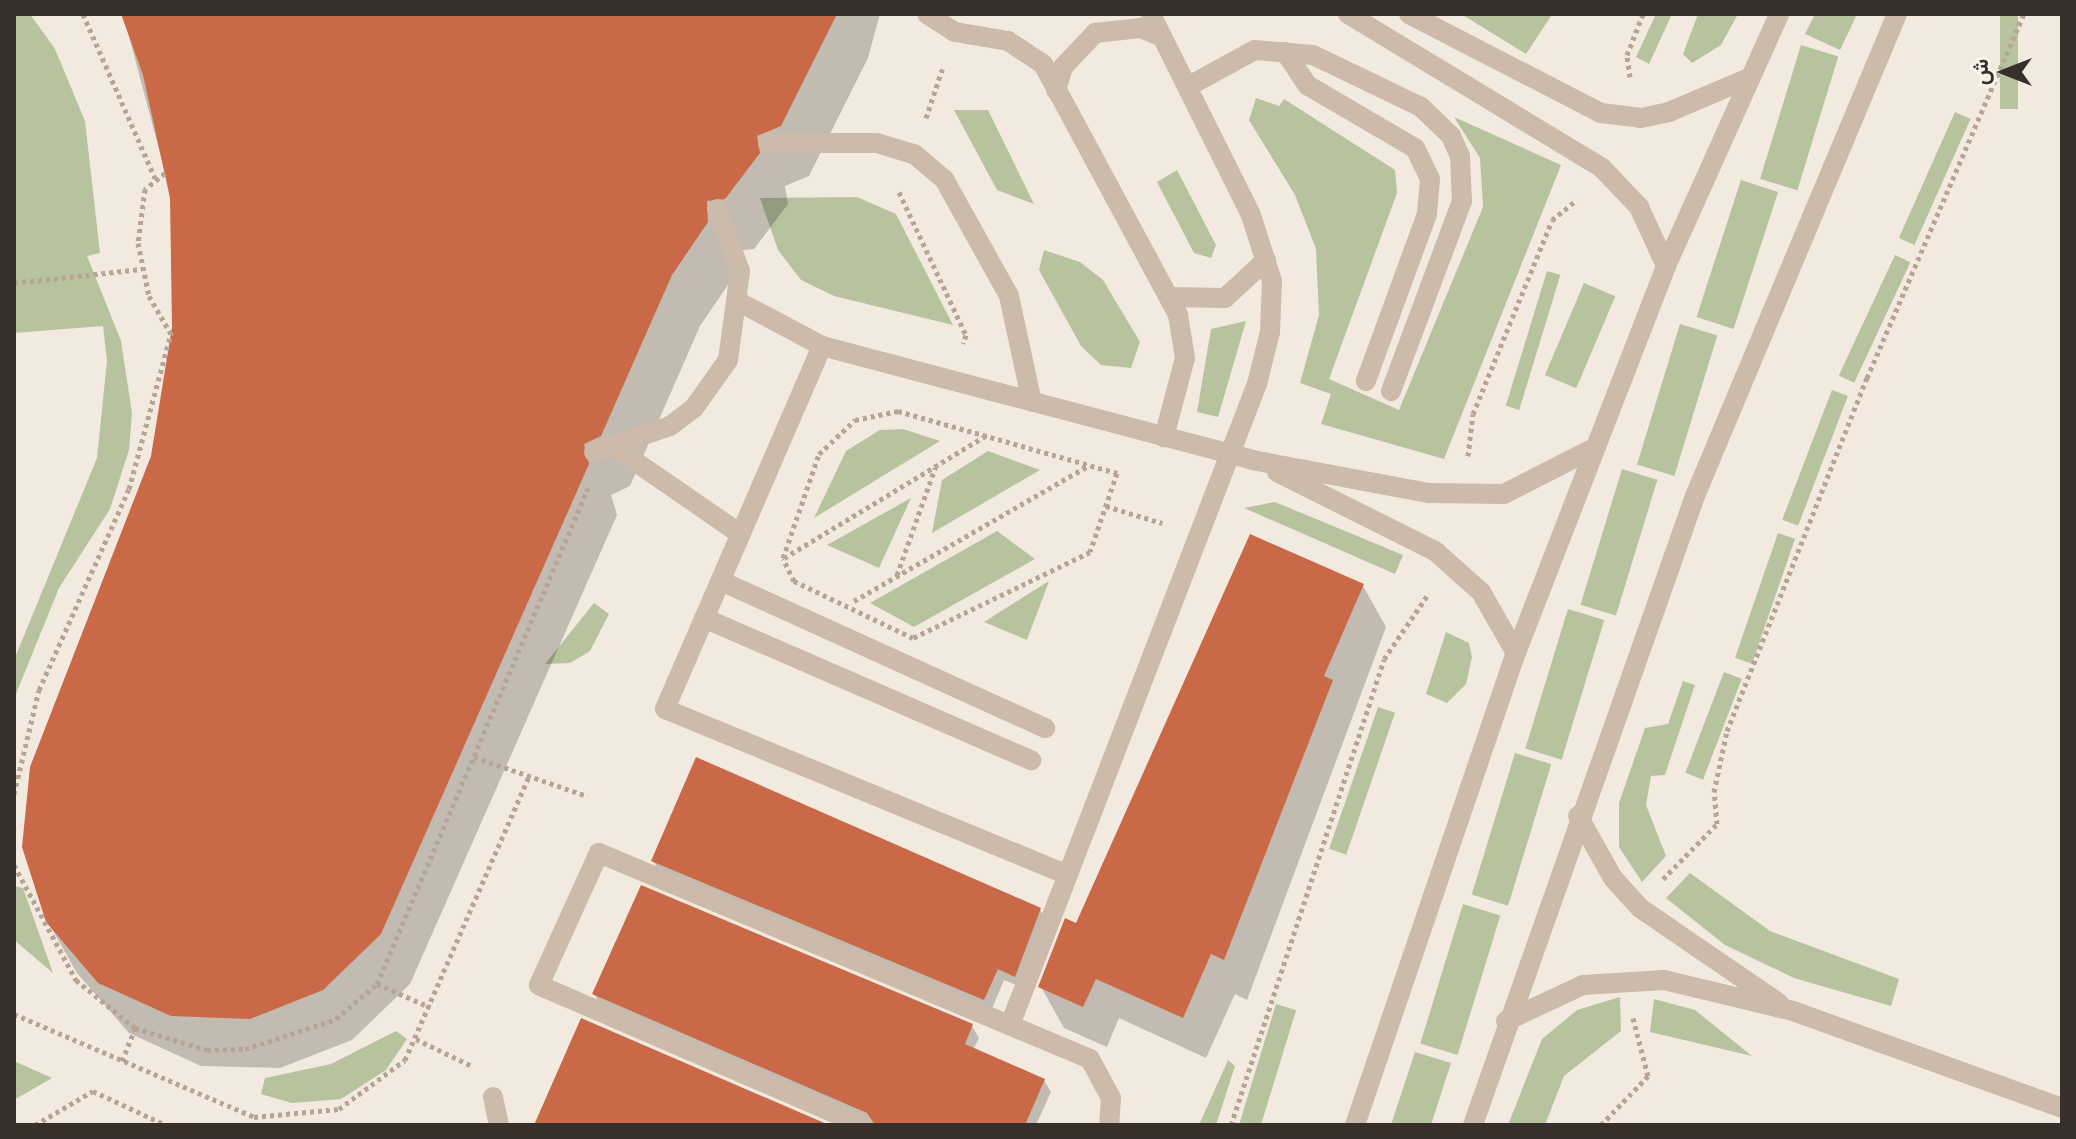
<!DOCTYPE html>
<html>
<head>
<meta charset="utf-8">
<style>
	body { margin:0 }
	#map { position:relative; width:2076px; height:1139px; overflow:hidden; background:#f3eadf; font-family:Lato,Vazirmatn,sans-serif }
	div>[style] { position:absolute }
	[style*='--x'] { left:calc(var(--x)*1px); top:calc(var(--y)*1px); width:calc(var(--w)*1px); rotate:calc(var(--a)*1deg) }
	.green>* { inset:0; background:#b6c39e; transform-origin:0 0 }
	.shadow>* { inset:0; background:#0003 }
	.building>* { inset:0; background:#c96947 }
	.path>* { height:5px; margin-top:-2.5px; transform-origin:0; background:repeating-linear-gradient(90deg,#b8a494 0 4px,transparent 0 8px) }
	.lane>* { height:20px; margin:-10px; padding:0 10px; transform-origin:10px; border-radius:10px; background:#ccbaaa }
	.street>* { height:20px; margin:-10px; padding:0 10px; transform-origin:10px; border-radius:10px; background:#ccbaaa }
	span { translate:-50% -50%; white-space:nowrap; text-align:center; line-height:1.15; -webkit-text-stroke:8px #fbf4ec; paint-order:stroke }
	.frame { position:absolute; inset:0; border:16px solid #392f2a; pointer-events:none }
	.north { position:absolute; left:1964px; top:32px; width:80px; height:80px; -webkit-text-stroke:6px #fbf4ec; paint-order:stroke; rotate:270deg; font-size:22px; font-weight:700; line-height:32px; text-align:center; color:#392f2a }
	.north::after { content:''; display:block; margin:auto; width:28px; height:36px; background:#392f2a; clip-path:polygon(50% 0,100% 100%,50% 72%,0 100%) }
</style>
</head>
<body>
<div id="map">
	<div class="green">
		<i style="clip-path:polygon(14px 14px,30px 14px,55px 49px,85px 121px,100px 253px,87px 256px,121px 341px,132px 413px,129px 450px,110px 509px,59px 588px,14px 699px,14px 660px,97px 458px,107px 361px,103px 326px,14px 333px)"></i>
		<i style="clip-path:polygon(1461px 14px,1546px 14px,1551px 16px,1526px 54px)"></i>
		<i style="clip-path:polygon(1656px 14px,1672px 14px,1649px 64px,1636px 57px)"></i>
		<i style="clip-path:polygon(1698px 14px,1738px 14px,1721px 45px,1692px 63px,1683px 54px)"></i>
		<i style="clip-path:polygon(1815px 14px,1857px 14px,1840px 50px,1805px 34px)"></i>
		<i style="left:2000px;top:14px;width:18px;height:95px"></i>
		<i style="left:1801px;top:45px;width:39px;height:140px;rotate:17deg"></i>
		<i style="clip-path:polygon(1256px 98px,1279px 106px,1284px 99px,1395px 170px,1397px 193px,1329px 379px,1399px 410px,1483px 207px,1480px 158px,1454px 117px,1561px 165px,1444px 459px,1321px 424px,1331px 394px,1300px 383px,1319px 315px,1316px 249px,1295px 195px,1249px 120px)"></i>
		<i style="clip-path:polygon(954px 110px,988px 110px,1034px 204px,997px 190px)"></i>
		<i style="left:1955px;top:112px;width:17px;height:138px;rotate:24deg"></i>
		<i style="clip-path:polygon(1177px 170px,1216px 245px,1211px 258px,1194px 253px,1157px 182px)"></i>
		<i style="left:1741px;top:180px;width:39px;height:144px;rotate:18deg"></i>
		<i style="clip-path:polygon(857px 197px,896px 214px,953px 325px,834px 296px,801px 280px,778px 250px,760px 198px)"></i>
		<i style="clip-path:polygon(1044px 250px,1080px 262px,1103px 280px,1140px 342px,1131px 368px,1101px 365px,1081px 346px,1039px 270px)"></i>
		<i style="left:1895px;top:255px;width:17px;height:133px;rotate:25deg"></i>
		<i style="left:1547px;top:271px;width:14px;height:141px;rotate:17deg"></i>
		<i style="left:1584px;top:283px;width:34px;height:100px;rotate:23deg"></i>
		<i style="clip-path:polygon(1246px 321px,1218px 417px,1197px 412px,1211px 329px)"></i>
		<i style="left:1680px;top:324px;width:39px;height:147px;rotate:17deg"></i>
		<i style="left:1832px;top:390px;width:17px;height:139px;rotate:21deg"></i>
		<i style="clip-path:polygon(903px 429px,940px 441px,814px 518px,846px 451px,880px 430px)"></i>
		<i style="clip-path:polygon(988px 451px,1040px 470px,932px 533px,942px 480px)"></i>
		<i style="left:1622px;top:469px;width:37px;height:142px;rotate:17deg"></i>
		<i style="clip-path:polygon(911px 498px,879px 568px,827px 545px)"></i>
		<i style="clip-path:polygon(1275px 502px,1403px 555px,1395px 574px,1244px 508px)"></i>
		<i style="clip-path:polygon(997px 531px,1035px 559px,914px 627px,870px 603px)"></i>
		<i style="left:1778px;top:533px;width:18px;height:132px;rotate:19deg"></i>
		<i style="clip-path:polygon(1049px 581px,1027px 640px,984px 622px)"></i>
		<i style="clip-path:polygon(594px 603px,609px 614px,590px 651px,570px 663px,545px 664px)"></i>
		<i style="left:1568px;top:609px;width:38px;height:146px;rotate:17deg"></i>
		<i style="clip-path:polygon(1446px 632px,1469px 643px,1472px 657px,1466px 684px,1447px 703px,1426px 694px)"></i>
		<i style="left:1724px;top:672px;width:19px;height:108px;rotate:21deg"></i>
		<i style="clip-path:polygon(1683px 681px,1695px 685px,1665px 775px,1651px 776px,1646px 805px,1666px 856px,1642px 882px,1619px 847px,1619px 803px,1645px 728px,1668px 724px)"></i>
		<i style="left:1378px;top:707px;width:18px;height:150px;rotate:19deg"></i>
		<i style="left:1515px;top:753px;width:38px;height:148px;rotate:17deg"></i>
		<i style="clip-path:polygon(1690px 873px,1770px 931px,1899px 979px,1891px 1006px,1794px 978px,1725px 945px,1666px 898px)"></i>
		<i style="clip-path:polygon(14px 886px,23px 888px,53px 973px,14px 940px)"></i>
		<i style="left:1463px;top:904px;width:39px;height:146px;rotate:17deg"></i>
		<i style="clip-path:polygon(1620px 997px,1621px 1031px,1564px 1076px,1545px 1125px,1508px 1125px,1542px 1039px,1577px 1010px)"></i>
		<i style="clip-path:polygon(1654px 999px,1695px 1010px,1752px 1056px,1650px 1032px)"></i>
		<i style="left:1276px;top:1004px;width:21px;height:127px;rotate:17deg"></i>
		<i style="clip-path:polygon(396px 1031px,407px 1039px,386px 1070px,341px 1099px,292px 1103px,261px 1094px,265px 1078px,331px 1064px)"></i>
		<i style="clip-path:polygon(1415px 1052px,1451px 1063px,1440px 1097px,1431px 1125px,1391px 1125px)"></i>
		<i style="clip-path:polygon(1228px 1060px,1235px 1066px,1216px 1125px,1199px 1125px)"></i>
		<i style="clip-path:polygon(14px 1061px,52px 1078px,14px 1100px)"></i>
	</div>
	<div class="shadow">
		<i style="clip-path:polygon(123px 14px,880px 14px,868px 58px,809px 176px,785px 186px,788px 204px,754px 249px,734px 251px,736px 273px,700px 326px,630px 486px,611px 495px,617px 515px,410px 984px,352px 1040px,280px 1068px,201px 1066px,129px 1033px,77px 973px,48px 922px,153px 456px,174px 327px,172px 198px)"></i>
		<i style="clip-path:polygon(1363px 586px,1386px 627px,1247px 1000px,1235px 994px,1206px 1058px,1119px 1018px,1107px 1047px,1064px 1028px,1041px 987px,1078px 926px)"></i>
		<i style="clip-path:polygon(653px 861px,1040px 910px,1047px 921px,1021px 987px,1004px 980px,991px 1011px,660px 872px)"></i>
		<i style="clip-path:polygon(594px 994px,972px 1026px,979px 1038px,973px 1050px,1044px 1080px,1051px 1092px,1036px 1125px,874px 1125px,601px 1005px)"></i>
	</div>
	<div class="building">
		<i style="clip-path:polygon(121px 14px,837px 14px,781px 126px,757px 136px,760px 153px,725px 199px,707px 201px,708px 222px,672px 275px,601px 436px,584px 444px,589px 464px,381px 934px,323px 990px,250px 1019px,171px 1016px,98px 983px,46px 922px,22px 847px,30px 767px,151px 456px,172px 327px,170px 198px,143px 75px)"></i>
		<i style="clip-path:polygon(1250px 534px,1364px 584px,1324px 676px,1333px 680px,1224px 960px,1211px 954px,1183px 1018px,1096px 979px,1083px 1007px,1038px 987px,1065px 918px,1076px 923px)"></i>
		<i style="clip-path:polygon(696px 757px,1041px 908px,1015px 977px,998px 969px,984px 1000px,651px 861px)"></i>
		<i style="clip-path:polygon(641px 885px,973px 1024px,965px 1044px,1045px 1079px,1025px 1125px,875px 1125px,867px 1113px,592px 994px)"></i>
		<i style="clip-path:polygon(581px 1018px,829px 1125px,534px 1125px)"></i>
	</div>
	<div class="path">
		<i style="--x:83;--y:14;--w:179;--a:66.3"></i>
		<i style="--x:1630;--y:77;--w:22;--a:-98"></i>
		<i style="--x:1627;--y:55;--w:44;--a:-68.7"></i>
		<i style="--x:926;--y:118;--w:54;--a:-71.6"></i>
		<i style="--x:165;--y:173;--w:26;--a:141"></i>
		<i style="--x:145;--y:189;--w:54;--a:97.4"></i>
		<i style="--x:138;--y:243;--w:54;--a:78.3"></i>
		<i style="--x:149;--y:296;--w:44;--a:59.9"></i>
		<i style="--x:899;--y:192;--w:158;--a:64.9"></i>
		<i style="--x:966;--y:335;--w:9;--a:108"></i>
		<i style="--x:14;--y:283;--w:128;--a:-6.3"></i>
		<i style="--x:898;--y:411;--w:228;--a:15.8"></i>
		<i style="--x:1117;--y:473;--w:83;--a:108.9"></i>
		<i style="--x:1090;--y:552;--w:197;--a:154.1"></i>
		<i style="--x:913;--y:638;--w:132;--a:-154.4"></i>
		<i style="--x:794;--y:581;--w:25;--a:-116"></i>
		<i style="--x:783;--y:558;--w:110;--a:-70.9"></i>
		<i style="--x:819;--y:454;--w:50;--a:-43.4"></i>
		<i style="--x:855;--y:420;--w:44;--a:-11.8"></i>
		<i style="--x:1468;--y:456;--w:42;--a:-83.2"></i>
		<i style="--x:1473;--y:414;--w:209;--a:-67.8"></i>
		<i style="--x:1552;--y:220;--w:32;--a:-39"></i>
		<i style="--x:1106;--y:506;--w:59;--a:16.9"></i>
		<i style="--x:784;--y:558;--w:237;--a:-31.2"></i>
		<i style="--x:897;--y:575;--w:114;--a:-70.4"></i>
		<i style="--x:854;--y:601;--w:270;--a:-30"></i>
		<i style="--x:474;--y:757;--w:120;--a:19"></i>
		<i style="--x:14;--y:794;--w:107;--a:-76.5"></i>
		<i style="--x:39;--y:690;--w:220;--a:-65.9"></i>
		<i style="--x:129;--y:489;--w:162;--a:-74.9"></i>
		<i style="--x:14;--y:865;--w:131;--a:61.7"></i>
		<i style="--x:76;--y:980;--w:76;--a:39.1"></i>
		<i style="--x:135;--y:1028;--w:75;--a:17"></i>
		<i style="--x:207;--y:1050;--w:38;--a:-2"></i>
		<i style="--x:245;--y:1049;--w:96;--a:-18.2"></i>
		<i style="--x:336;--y:1019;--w:54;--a:-40.5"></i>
		<i style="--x:377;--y:984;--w:539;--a:-66.95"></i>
		<i style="--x:1663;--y:879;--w:77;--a:-45.5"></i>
		<i style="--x:1717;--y:824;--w:32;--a:-95"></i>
		<i style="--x:1714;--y:792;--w:62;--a:-78"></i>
		<i style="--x:1727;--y:731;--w:380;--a:-68.4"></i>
		<i style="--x:1867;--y:378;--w:396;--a:-66.7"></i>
		<i style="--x:377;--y:984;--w:58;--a:23.5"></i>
		<i style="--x:14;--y:1014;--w:261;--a:23.2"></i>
		<i style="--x:254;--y:1117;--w:85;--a:-5.4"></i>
		<i style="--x:339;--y:1109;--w:82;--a:-36.6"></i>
		<i style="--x:405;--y:1060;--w:310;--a:-66.4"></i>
		<i style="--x:416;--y:1039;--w:62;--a:25.7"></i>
		<i style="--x:122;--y:1061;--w:35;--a:-68"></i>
		<i style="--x:35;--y:1125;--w:67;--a:-30.4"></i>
		<i style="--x:93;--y:1091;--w:81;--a:25"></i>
		<i style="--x:1231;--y:1125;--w:490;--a:-71.8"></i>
		<i style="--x:1384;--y:659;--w:76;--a:-55.7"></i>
		<i style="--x:1601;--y:1125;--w:68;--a:-46.2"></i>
		<i style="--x:1648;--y:1076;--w:60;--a:-104.5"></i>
	</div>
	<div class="lane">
		<i style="--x:927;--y:14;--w:33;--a:33"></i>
		<i style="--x:955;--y:32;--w:54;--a:9.6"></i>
		<i style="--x:1008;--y:41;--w:42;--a:33.3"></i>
		<i style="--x:1043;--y:64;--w:285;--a:61.7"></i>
		<i style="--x:1178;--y:315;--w:44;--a:80.8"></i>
		<i style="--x:1185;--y:358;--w:82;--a:104.9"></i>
		<i style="--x:1348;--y:14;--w:297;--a:31.2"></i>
		<i style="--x:1602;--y:168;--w:54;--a:46.5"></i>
		<i style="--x:1639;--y:207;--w:65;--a:65.4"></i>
		<i style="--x:1409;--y:14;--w:216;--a:27.3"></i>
		<i style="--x:1601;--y:113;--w:40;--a:7.1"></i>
		<i style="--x:1641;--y:118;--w:29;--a:-12"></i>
		<i style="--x:1669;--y:112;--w:89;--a:-23.1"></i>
		<i style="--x:1285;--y:52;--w:40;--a:56"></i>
		<i style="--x:1307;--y:85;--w:125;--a:30.3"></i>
		<i style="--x:1415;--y:148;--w:34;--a:64"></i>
		<i style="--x:1430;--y:179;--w:35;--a:95"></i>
		<i style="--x:1427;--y:214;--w:178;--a:110.1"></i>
		<i style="--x:1187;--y:87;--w:77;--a:-28.6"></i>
		<i style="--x:1255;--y:50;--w:58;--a:4.9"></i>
		<i style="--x:1313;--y:55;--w:120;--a:25.7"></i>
		<i style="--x:1421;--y:107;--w:42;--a:44"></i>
		<i style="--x:1451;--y:136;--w:22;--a:66"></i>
		<i style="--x:1460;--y:156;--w:45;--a:87.5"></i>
		<i style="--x:1462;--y:201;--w:203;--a:110.5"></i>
		<i style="--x:1056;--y:90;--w:24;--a:-73"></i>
		<i style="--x:1063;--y:67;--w:47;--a:-46.7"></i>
		<i style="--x:1095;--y:33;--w:46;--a:-6.2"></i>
		<i style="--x:1141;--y:28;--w:23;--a:23"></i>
		<i style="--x:768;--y:143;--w:109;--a:0"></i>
		<i style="--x:877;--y:143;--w:39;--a:17"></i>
		<i style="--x:914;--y:154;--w:39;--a:40"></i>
		<i style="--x:944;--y:179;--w:134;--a:60.9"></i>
		<i style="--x:1009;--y:296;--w:108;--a:77.8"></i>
		<i style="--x:1169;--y:297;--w:56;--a:1"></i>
		<i style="--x:1225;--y:298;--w:56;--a:-42.8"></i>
		<i style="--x:741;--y:303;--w:92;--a:28"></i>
		<i style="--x:822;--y:346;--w:445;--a:14.8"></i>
		<i style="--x:1252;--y:460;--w:180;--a:10.6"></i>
		<i style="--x:1429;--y:493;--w:75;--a:0.8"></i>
		<i style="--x:1504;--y:494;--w:103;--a:-27.1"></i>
		<i style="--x:822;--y:346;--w:395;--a:113.4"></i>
		<i style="--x:665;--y:709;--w:435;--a:22.4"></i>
		<i style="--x:617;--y:449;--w:150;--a:34.6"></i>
		<i style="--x:594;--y:452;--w:80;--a:-18.9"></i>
		<i style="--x:670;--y:426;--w:30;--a:-37"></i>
		<i style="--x:694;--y:408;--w:59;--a:-54.7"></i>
		<i style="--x:728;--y:360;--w:90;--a:-82.3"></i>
		<i style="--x:740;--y:271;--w:66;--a:-110.4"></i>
		<i style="--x:1277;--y:472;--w:177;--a:26.6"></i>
		<i style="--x:1435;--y:551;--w:62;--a:41.7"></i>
		<i style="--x:1481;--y:592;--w:70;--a:60.2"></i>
		<i style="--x:721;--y:581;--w:356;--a:24.4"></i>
		<i style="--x:704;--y:618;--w:357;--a:23.5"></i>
		<i style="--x:1578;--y:816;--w:71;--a:60.6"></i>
		<i style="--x:1613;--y:878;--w:40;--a:48"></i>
		<i style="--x:1640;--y:908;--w:168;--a:34.4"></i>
		<i style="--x:1506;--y:1021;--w:85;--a:-25.1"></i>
		<i style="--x:1583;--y:985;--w:81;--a:-3.5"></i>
		<i style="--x:1664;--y:980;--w:133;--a:13.5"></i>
		<i style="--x:1793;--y:1011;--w:286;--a:19.8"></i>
		<i style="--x:1010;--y:1025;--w:687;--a:-68.93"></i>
		<i style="--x:1257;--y:384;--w:54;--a:-76"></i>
		<i style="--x:1270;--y:332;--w:51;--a:-87.8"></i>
		<i style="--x:1272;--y:281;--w:69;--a:-107.7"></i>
		<i style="--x:1251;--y:215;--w:225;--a:-116.5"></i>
		<i style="--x:493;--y:1097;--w:29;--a:78"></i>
		<i style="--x:862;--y:1125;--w:352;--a:-156.6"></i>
		<i style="--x:539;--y:985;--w:145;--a:-65.6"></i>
		<i style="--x:599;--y:853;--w:532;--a:22.76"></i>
		<i style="--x:1090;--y:1059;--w:44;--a:61.7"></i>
		<i style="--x:1111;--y:1098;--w:27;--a:94"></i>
	</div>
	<div class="street">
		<i style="--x:1355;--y:1125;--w:499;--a:-71.2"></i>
		<i style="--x:1516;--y:653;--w:415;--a:-68.8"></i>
		<i style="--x:1666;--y:266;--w:276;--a:-65.8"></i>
		<i style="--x:1473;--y:1125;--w:667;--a:-70.56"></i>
		<i style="--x:1695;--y:496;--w:523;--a:-67.26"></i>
	</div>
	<div class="frame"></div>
	<div class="north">ش</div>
</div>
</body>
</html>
